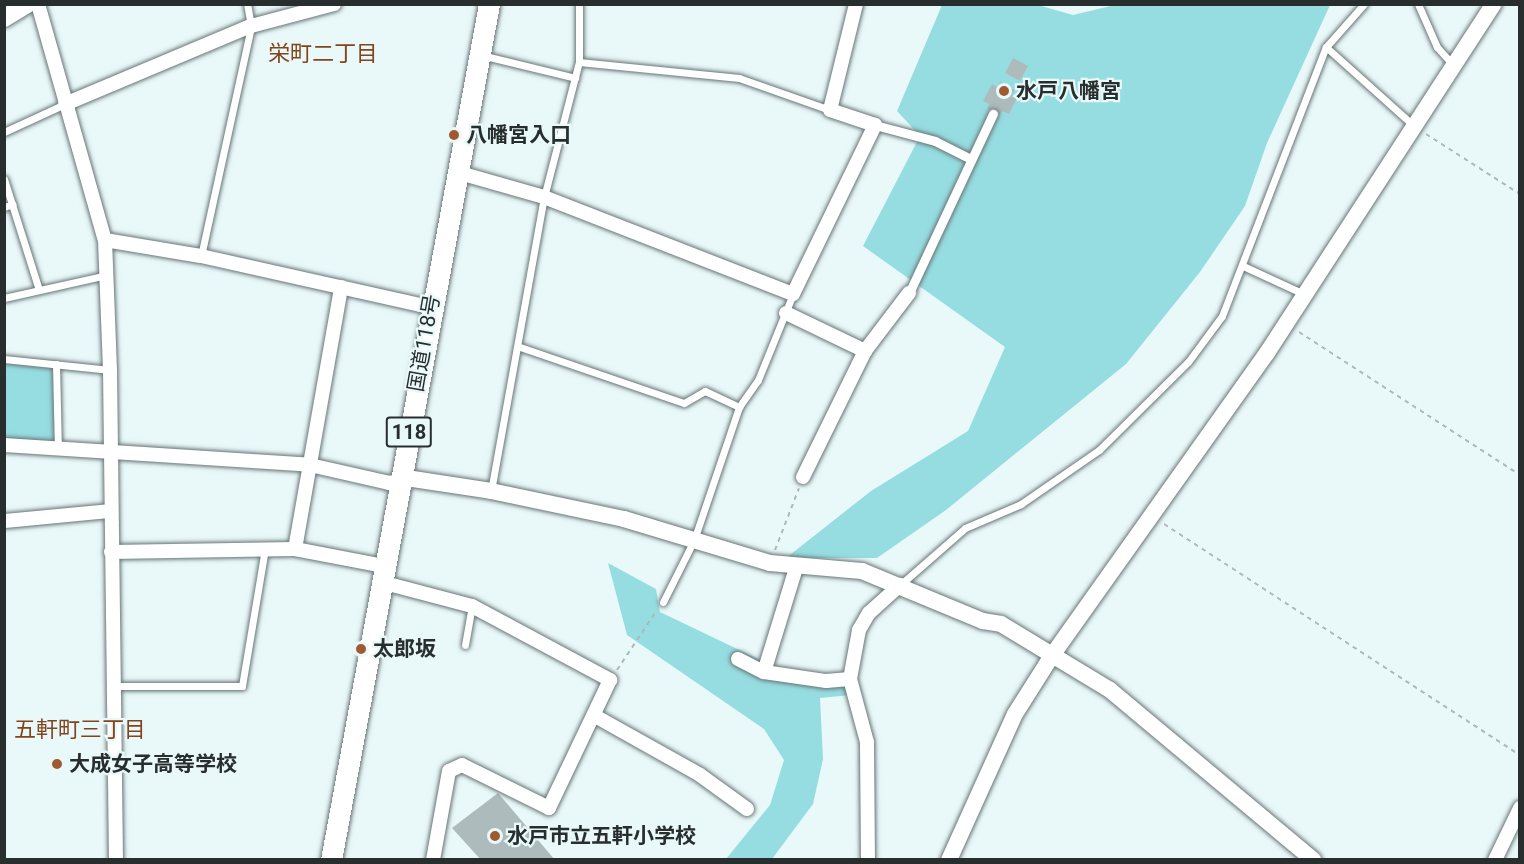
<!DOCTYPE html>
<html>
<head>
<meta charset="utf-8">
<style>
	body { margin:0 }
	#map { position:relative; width:1524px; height:864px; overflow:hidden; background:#e9f8f9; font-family:Roboto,"Noto Sans JP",sans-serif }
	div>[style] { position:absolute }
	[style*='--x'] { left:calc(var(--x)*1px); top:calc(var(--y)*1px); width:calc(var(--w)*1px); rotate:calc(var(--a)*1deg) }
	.green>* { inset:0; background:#96dde1 }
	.building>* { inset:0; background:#adbbbc; transform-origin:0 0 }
	.path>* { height:2px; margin-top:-1px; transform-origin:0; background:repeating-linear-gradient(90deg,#acb8b9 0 4.5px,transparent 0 9px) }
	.roads { filter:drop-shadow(0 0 2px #687576) drop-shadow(0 0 2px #687576) }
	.service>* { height:7px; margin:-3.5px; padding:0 3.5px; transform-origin:3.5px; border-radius:3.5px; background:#fff }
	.pedestrian>* { height:9px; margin:-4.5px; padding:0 4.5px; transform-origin:4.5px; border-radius:4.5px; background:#fff }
	.minor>* { height:14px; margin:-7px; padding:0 7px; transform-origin:7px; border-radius:7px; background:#fff }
	.tertiary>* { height:16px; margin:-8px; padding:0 8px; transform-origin:8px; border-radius:8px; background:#fff }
	.secondary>* { height:18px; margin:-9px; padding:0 9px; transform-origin:9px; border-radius:9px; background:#fff }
	.trunk>* { height:21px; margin:-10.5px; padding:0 10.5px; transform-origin:10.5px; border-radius:10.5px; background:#fff }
	.dots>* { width:16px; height:16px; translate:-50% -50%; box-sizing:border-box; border:3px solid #e9f8f9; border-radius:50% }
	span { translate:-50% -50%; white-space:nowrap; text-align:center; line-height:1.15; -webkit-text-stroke:4.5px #e9f8f9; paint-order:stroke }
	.shield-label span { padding:2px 4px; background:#e9f8f9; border:2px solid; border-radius:4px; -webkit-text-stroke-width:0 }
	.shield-label { font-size:20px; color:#282e2e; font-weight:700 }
	.poi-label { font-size:21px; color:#282e2e; font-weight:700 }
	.left { translate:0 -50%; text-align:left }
	.street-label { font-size:21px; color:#282e2e }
	.neighbourhood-label { font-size:22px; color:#82441b }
	.frame { position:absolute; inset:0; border:6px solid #282e2e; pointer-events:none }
</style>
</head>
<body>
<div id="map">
	<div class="green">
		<i style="clip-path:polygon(1119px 4px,1330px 5px,1267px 143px,1245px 206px,1200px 272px,1126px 364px,946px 510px,877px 558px,786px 558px,871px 491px,968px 431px,1005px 347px,863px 246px,920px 136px,897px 111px,942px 5px,1038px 5px,1073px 15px)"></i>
		<i style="clip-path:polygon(4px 362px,53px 367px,56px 443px,5px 439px)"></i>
		<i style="clip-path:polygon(608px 563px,656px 589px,660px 612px,806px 682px,849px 681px,851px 695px,820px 698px,823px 759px,813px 804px,772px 859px,726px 859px,770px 805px,784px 760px,764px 729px,627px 635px)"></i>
	</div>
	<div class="building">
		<i style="left:1013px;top:58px;width:17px;height:17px;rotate:28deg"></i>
		<i style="clip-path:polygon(1000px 82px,1015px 90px,1012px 95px,1017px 98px,1009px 114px,1002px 111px,999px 116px,987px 109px,989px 104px,983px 101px,992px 84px,997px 87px)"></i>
		<i style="clip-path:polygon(498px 793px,555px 860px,481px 860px,452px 828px)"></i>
	</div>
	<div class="path">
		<i style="--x:1426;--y:134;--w:112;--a:32.6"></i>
		<i style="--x:1299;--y:332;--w:263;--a:32.9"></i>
		<i style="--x:1164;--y:524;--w:424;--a:33"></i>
		<i style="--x:775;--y:550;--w:66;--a:-68.8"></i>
		<i style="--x:617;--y:670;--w:72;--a:-56.3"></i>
	</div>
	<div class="roads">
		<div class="service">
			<i style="--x:1418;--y:4;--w:47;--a:66.2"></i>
			<i style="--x:1437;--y:47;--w:25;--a:48"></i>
			<i style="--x:1326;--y:47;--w:117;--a:41.9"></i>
			<i style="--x:481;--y:55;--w:97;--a:13.7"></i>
			<i style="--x:579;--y:62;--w:161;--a:5.7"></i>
			<i style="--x:739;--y:78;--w:96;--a:19.4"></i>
			<i style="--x:4;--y:132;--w:67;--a:-24.7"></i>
			<i style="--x:4;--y:179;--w:116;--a:72.5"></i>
			<i style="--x:4;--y:207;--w:9;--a:-18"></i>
			<i style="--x:201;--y:256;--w:235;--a:-77.7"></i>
			<i style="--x:251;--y:26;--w:22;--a:-100"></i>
			<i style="--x:1243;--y:266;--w:67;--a:24.7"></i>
			<i style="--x:4;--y:298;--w:106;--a:-12.6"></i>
			<i style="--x:520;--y:347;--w:173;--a:18.9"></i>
			<i style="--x:684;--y:403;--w:24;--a:-30"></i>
			<i style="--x:705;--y:391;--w:38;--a:25"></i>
			<i style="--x:4;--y:359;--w:107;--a:5.9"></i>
			<i style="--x:56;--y:364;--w:85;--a:88.7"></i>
			<i style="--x:491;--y:491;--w:299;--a:-79.8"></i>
			<i style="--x:544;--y:197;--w:139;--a:-75.5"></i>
			<i style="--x:579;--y:62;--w:58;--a:-90"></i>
			<i style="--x:900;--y:585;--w:86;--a:-41.2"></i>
			<i style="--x:965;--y:528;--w:61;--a:-23.2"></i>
			<i style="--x:1021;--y:504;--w:95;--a:-34.7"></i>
			<i style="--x:1099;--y:450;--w:125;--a:-44.7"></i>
			<i style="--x:1188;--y:362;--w:57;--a:-53.5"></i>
			<i style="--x:1222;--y:316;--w:288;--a:-68.9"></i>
			<i style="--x:1326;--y:47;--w:57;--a:-48.5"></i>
			<i style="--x:663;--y:602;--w:69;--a:-63.4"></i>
			<i style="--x:694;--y:540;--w:140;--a:-71.3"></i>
			<i style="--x:739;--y:407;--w:33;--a:-55"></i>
			<i style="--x:758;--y:380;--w:93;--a:-67.9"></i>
			<i style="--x:465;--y:645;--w:40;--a:-80"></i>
			<i style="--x:114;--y:686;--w:128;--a:0"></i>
			<i style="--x:242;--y:686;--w:140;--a:-80.5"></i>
		</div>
		<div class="pedestrian">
			<i style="--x:875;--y:125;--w:62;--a:14.9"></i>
			<i style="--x:935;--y:141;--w:40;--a:26.6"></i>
			<i style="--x:909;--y:293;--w:198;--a:-64.9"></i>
		</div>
		<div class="minor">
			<i style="--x:38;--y:4;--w:245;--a:74.2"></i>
			<i style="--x:105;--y:240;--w:130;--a:87.8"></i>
			<i style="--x:110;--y:370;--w:490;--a:89.3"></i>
			<i style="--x:65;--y:104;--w:202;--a:-22.8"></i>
			<i style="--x:251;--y:26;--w:86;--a:-14.8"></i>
			<i style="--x:456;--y:172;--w:91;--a:15.9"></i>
			<i style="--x:544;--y:197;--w:267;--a:21.3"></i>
			<i style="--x:793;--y:294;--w:188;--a:-64.1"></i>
			<i style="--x:875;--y:125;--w:47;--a:-161.6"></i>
			<i style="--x:830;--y:110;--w:109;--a:-76.2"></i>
			<i style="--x:105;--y:240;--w:97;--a:9.5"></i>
			<i style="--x:201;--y:256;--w:235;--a:12.6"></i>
			<i style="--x:786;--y:313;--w:88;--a:25.7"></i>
			<i style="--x:4;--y:445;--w:307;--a:3.7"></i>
			<i style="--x:310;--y:465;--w:81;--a:12.8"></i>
			<i style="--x:389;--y:483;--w:11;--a:-10"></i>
			<i style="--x:803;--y:477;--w:140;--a:-63.8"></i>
			<i style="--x:865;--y:351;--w:73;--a:-52.8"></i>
			<i style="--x:4;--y:521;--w:106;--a:-5.4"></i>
			<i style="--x:295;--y:549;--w:266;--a:-80"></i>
			<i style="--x:111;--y:552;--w:184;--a:-0.9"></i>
			<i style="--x:295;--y:549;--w:91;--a:10.8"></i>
			<i style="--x:381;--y:582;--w:94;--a:14.8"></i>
			<i style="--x:472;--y:606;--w:157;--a:28.2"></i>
			<i style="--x:610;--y:680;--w:142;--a:115.5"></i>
			<i style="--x:549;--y:808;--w:97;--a:-153.7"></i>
			<i style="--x:462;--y:765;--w:14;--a:155"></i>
			<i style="--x:449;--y:771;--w:90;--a:100.2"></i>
			<i style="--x:738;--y:659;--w:29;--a:27"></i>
			<i style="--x:764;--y:672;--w:63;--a:8.3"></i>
			<i style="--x:826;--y:681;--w:24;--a:-5"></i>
			<i style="--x:764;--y:672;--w:112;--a:-72.9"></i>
			<i style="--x:595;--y:716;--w:120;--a:29.3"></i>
			<i style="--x:700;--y:775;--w:58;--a:35.9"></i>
			<i style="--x:868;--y:860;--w:118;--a:-90.5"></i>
			<i style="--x:867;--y:742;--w:65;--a:-105.1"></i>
			<i style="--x:850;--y:679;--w:50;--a:-79.6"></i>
			<i style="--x:859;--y:630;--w:20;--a:-60"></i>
			<i style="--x:869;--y:613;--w:42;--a:-42.1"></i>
			<i style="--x:1495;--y:860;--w:58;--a:-64.3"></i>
		</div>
		<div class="tertiary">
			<i style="--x:400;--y:481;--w:13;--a:-9"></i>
			<i style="--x:413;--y:479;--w:79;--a:8.7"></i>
			<i style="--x:491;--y:491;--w:136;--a:11.9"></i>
			<i style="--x:624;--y:519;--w:152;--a:16.8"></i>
			<i style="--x:770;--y:563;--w:92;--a:5"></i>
			<i style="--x:862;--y:571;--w:131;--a:22.5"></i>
			<i style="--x:983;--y:621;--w:18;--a:9"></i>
			<i style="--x:1001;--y:624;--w:127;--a:31.2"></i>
			<i style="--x:1110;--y:690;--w:265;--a:39.9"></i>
			<i style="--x:949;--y:860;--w:160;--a:-65.7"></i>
			<i style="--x:1015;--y:714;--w:71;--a:-57.7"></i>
			<i style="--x:1053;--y:654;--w:369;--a:-54.6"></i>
			<i style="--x:1267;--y:353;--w:416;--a:-57"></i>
		</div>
		<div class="secondary">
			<i style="--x:4;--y:18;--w:27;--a:-31"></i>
		</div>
		<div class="trunk">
			<i style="--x:331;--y:860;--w:870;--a:-79.54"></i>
		</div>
	</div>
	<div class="dots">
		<i style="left:1004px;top:91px;background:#a05a2f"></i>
		<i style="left:454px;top:135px;background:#a05a2f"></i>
		<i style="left:361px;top:649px;background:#a05a2f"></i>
		<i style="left:57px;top:764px;background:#a05a2f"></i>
		<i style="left:495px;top:836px;background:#a05a2f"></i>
	</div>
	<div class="shield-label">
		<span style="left:409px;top:432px">118</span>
	</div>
	<div class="poi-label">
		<span class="left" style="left:1016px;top:91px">水戸八幡宮</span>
		<span class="left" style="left:466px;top:135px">八幡宮入口</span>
		<span class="left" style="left:373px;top:649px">太郎坂</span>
		<span class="left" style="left:69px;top:764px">大成女子高等学校</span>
		<span class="left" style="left:507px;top:836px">水戸市立五軒小学校</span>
	</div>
	<div class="street-label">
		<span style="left:424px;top:343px;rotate:-80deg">国道118号</span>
	</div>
	<div class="neighbourhood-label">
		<span style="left:323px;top:54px">栄町二丁目</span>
		<span style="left:80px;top:730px">五軒町三丁目</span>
	</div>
	<div class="frame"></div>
</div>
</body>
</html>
